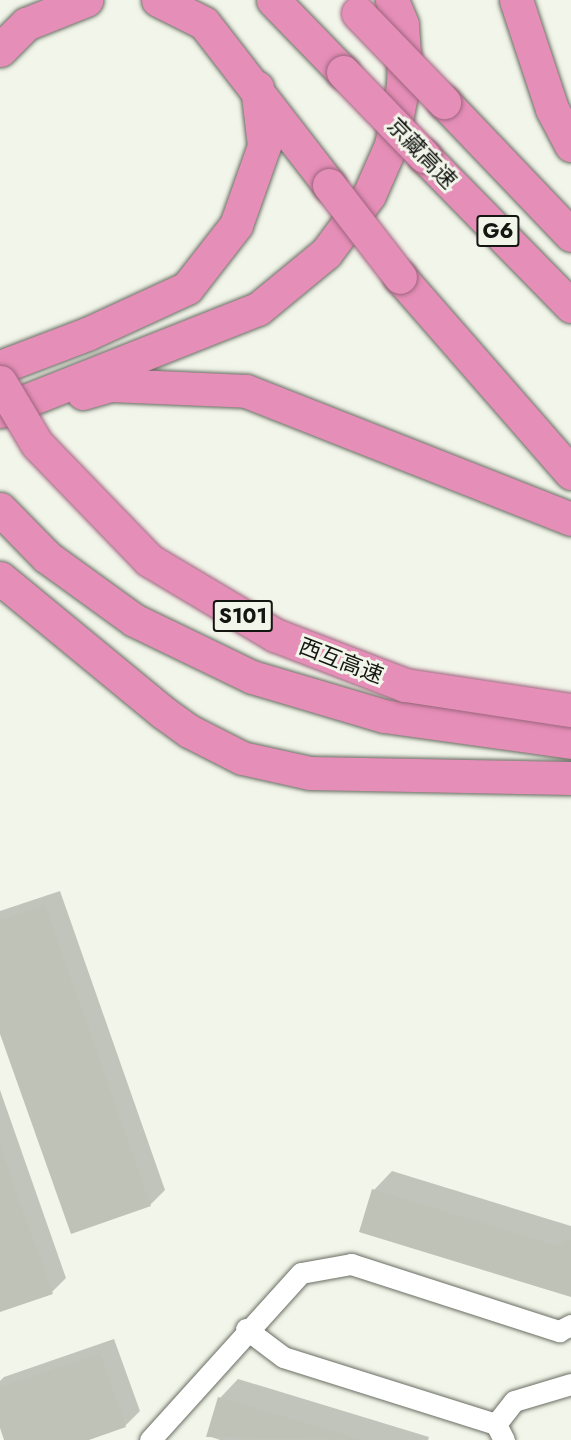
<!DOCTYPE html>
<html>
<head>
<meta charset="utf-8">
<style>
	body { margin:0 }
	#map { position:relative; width:571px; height:1440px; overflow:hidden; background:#f2f6ea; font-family:Jost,"Noto Sans SC",sans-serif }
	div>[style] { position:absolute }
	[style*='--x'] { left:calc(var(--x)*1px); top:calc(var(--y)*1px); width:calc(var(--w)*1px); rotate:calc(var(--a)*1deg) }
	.shadow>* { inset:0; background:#0003 }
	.building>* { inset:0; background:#bfc3b7 }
	.roads { filter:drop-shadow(0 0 2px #6a6d63) drop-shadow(0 0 2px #6a6d63) }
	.street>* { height:21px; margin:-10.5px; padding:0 10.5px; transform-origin:10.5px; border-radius:10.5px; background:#fff }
	.highway>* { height:33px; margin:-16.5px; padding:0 16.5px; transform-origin:16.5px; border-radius:16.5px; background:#e58eb7 }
	.bridges { filter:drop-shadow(0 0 2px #9c647d) drop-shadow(0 0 2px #9c647d) }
	.highway-bridge>* { height:33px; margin:-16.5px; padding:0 16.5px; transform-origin:16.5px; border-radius:16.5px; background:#e58eb7 }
	span { translate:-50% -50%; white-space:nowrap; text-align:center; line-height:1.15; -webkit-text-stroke:6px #f2f6ea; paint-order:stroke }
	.shield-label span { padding:2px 4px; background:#f2f6ea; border:2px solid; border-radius:4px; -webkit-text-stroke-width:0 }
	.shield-label { font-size:21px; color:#141612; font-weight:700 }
	.street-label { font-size:22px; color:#141612 }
</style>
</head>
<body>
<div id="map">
	<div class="shadow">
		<i style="clip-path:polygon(60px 891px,165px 1190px,150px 1205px,0 1029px,0 911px)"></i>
		<i style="clip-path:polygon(0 1090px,66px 1278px,52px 1292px,0 1310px)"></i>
		<i style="clip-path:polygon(392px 1171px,571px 1226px,571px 1296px,374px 1190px)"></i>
		<i style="clip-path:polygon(114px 1339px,140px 1411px,125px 1426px,85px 1440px,6px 1440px,0 1423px,0 1381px,4px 1377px)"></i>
		<i style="clip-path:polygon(238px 1379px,429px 1437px,428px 1440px,220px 1440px,208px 1436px,220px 1398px)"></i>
	</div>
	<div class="building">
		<i style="clip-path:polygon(45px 904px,151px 1206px,71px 1234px,0 1034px,0 920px)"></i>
		<i style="clip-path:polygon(0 1146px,53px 1294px,0 1312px)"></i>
		<i style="clip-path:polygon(372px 1189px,558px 1246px,571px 1239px,571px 1297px,359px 1232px)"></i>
		<i style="clip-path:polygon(100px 1353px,126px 1427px,89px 1440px,4px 1440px,0 1428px,0 1387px)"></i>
		<i style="clip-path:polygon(218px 1397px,360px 1439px,360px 1440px,206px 1437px)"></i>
	</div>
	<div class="roads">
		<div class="street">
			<i style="--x:246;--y:1329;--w:46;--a:37.1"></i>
			<i style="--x:283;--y:1357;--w:223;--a:17.5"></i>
			<i style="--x:150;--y:1440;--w:225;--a:-47.9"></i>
			<i style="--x:301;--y:1273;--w:51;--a:-10.2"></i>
			<i style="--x:351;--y:1264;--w:219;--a:17.9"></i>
			<i style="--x:559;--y:1331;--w:13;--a:-27"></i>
			<i style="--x:504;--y:1440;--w:18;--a:-117"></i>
			<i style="--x:496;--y:1424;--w:29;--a:-52"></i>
			<i style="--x:514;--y:1401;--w:59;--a:-16.6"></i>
		</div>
		<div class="highway">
			<i style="--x:158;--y:0;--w:51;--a:26.6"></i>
			<i style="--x:204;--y:23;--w:205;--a:52.3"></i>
			<i style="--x:273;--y:0;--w:100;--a:45.8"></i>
			<i style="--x:516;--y:0;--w:115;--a:71.7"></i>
			<i style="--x:552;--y:109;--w:41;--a:62.2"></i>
			<i style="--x:0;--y:50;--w:37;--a:-45"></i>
			<i style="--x:26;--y:24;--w:65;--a:-21.8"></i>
			<i style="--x:444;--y:102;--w:184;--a:46.3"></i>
			<i style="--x:424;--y:156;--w:210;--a:45.6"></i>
			<i style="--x:400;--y:277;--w:260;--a:48.9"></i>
			<i style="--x:0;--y:367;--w:93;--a:-20.8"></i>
			<i style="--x:87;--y:334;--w:110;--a:-24.7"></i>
			<i style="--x:187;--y:288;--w:80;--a:-52.1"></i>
			<i style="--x:236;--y:225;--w:84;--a:-70.5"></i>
			<i style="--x:264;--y:146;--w:59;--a:-96.8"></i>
			<i style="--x:83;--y:393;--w:29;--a:-16"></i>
			<i style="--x:111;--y:385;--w:135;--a:2.5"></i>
			<i style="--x:246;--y:391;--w:349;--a:21.5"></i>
			<i style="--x:0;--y:411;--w:277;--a:-21.6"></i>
			<i style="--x:258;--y:309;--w:88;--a:-39.5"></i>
			<i style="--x:326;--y:253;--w:72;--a:-53.4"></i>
			<i style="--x:369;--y:195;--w:55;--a:-66.3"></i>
			<i style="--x:391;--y:145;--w:61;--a:-78.7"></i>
			<i style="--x:403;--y:85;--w:31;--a:-88"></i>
			<i style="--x:404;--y:54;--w:30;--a:-94"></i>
			<i style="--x:402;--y:24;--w:26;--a:-113"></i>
			<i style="--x:0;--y:509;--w:67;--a:45.6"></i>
			<i style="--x:47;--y:557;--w:107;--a:35.9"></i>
			<i style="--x:134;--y:620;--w:131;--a:25.8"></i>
			<i style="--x:252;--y:677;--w:138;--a:16.5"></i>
			<i style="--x:384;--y:716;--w:189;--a:7.9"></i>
			<i style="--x:0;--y:578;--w:212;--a:39.5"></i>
			<i style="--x:164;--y:713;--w:31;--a:36"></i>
			<i style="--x:189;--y:731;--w:59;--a:27"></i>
			<i style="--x:242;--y:758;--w:70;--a:12.4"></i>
			<i style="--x:310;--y:773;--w:261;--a:1.1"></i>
		</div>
	</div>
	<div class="bridges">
		<div class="highway-bridge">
			<i style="--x:358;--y:13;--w:124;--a:46"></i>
			<i style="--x:343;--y:72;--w:117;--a:46"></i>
			<i style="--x:329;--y:185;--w:116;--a:52.3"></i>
			<i style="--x:0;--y:382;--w:72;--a:59.2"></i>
			<i style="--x:37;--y:444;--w:161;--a:46"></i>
			<i style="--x:149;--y:560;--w:147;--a:30.8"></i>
			<i style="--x:275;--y:635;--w:139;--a:21"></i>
			<i style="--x:405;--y:685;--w:168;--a:8.6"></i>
		</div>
	</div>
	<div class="shield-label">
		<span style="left:498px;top:231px">G6</span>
		<span style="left:243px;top:616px">S101</span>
	</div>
	<div class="street-label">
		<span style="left:422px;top:153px;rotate:46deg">京藏高速</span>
		<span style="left:341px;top:661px;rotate:21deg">西互高速</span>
	</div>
</div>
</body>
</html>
